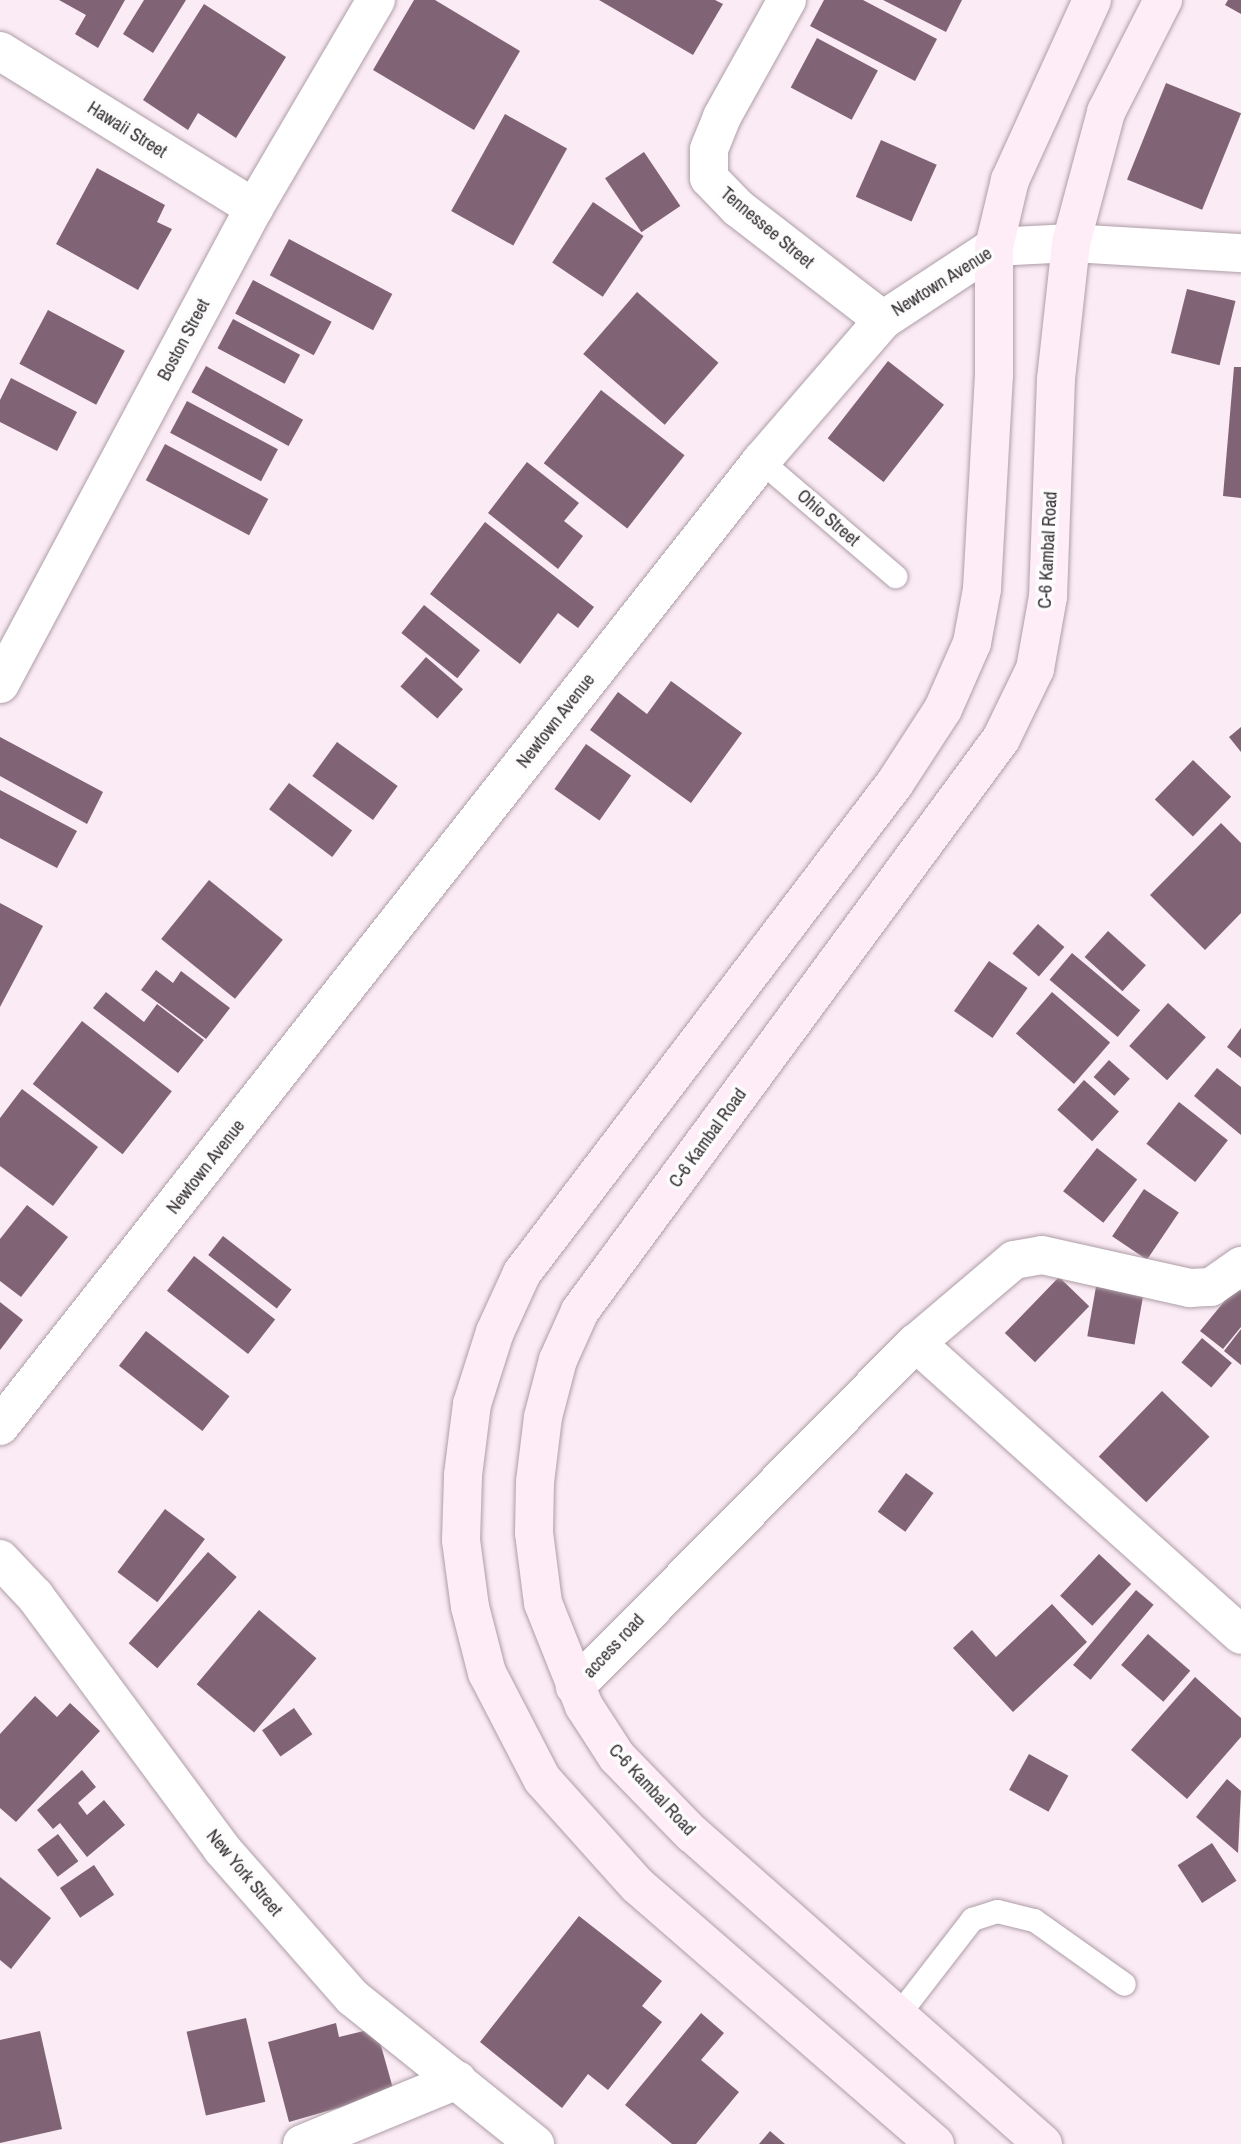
<!DOCTYPE html>
<html>
<head>
<meta charset="utf-8">
<style>
	body { margin:0 }
	#map { position:relative; width:1241px; height:2144px; overflow:hidden; background:#fbebf4; font-family:"Archivo Narrow",sans-serif }
	div>[style] { position:absolute }
	[style*='--x'] { left:calc(var(--x)*1px); top:calc(var(--y)*1px); width:calc(var(--w)*1px); rotate:calc(var(--a)*1deg) }
	.building>* { inset:0; background:#806475; transform-origin:0 0 }
	.roads { filter:drop-shadow(0 0 2px #ae9ea7) drop-shadow(0 0 2px #ae9ea7) }
	.lane>* { height:23px; margin:-11.5px; padding:0 11.5px; transform-origin:11.5px; border-radius:11.5px; background:#fff }
	.street>* { height:38px; margin:-19px; padding:0 19px; transform-origin:19px; border-radius:19px; background:#fff }
	.secondary>* { height:38px; margin:-19px; padding:0 19px; transform-origin:19px; border-radius:19px; background:#feecf7 }
	span { translate:-50% -50%; white-space:nowrap; text-align:center; line-height:1.15; -webkit-text-stroke:7px #fdfdfd; paint-order:stroke }
	.street-label { font-size:18px; color:#352f33 }
</style>
</head>
<body>
<div id="map">
	<div class="building">
		<i style="clip-path:polygon(59px 0,125px 0,98px 48px,75px 34px,86px 15px)"></i>
		<i style="clip-path:polygon(144px 0,186px 0,153px 53px,123px 34px)"></i>
		<i style="clip-path:polygon(414px 0,435px 0,520px 51px,474px 130px,373px 70px)"></i>
		<i style="clip-path:polygon(599px 0,715px 0,723px 4px,693px 55px)"></i>
		<i style="clip-path:polygon(824px 0,863px 0,937px 39px,915px 81px,810px 26px)"></i>
		<i style="clip-path:polygon(883px 0,962px 0,946px 32px)"></i>
		<i style="clip-path:polygon(1228px 0,1241px 0,1241px 14px,1225px 5px)"></i>
		<i style="clip-path:polygon(204px 4px,286px 57px,236px 138px,198px 113px,188px 130px,143px 100px)"></i>
		<i style="left:817px;top:38px;width:69px;height:56px;rotate:28deg"></i>
		<i style="left:1166px;top:83px;width:81px;height:104px;rotate:22deg"></i>
		<i style="left:505px;top:114px;width:71px;height:111px;rotate:29deg"></i>
		<i style="left:881px;top:140px;width:61px;height:62px;rotate:24deg"></i>
		<i style="left:644px;top:152px;width:65px;height:47px;rotate:56deg"></i>
		<i style="clip-path:polygon(97px 168px,165px 205px,157px 222px,172px 229px,138px 290px,56px 244px)"></i>
		<i style="left:593px;top:202px;width:61px;height:73px;rotate:34deg"></i>
		<i style="left:289px;top:239px;width:117px;height:41px;rotate:28deg"></i>
		<i style="left:253px;top:280px;width:89px;height:38px;rotate:28deg"></i>
		<i style="left:1187px;top:289px;width:50px;height:66px;rotate:14deg"></i>
		<i style="left:637px;top:292px;width:108px;height:82px;rotate:41deg"></i>
		<i style="left:48px;top:310px;width:87px;height:61px;rotate:28deg"></i>
		<i style="left:233px;top:319px;width:76px;height:33px;rotate:28deg"></i>
		<i style="left:888px;top:361px;width:71px;height:98px;rotate:38deg"></i>
		<i style="left:206px;top:366px;width:111px;height:30px;rotate:29deg"></i>
		<i style="clip-path:polygon(1234px 367px,1241px 367px,1241px 498px,1223px 496px)"></i>
		<i style="clip-path:polygon(11px 378px,77px 412px,57px 451px,0 422px,0 400px)"></i>
		<i style="left:601px;top:390px;width:106px;height:93px;rotate:38deg"></i>
		<i style="left:187px;top:401px;width:103px;height:36px;rotate:28deg"></i>
		<i style="left:165px;top:444px;width:117px;height:41px;rotate:28deg"></i>
		<i style="clip-path:polygon(527px 462px,579px 503px,564px 521px,583px 536px,558px 569px,488px 513px)"></i>
		<i style="clip-path:polygon(485px 522px,594px 607px,578px 628px,558px 613px,520px 664px,430px 594px)"></i>
		<i style="left:424px;top:605px;width:72px;height:36px;rotate:39deg"></i>
		<i style="left:426px;top:657px;width:49px;height:39px;rotate:41deg"></i>
		<i style="clip-path:polygon(671px 681px,742px 733px,691px 803px,590px 730px,618px 692px,647px 714px)"></i>
		<i style="clip-path:polygon(1241px 727px,1241px 752px,1229px 737px)"></i>
		<i style="clip-path:polygon(0 737px,103px 792px,87px 824px,0 776px)"></i>
		<i style="left:337px;top:742px;width:75px;height:42px;rotate:36deg"></i>
		<i style="left:586px;top:744px;width:55px;height:55px;rotate:35deg"></i>
		<i style="left:1193px;top:760px;width:53px;height:55px;rotate:44deg"></i>
		<i style="left:289px;top:783px;width:79px;height:33px;rotate:37deg"></i>
		<i style="clip-path:polygon(0 790px,77px 831px,57px 868px,0 838px)"></i>
		<i style="clip-path:polygon(1221px 823px,1241px 843px,1241px 913px,1205px 950px,1150px 895px)"></i>
		<i style="left:209px;top:880px;width:95px;height:76px;rotate:39deg"></i>
		<i style="clip-path:polygon(0 903px,43px 926px,0 1007px)"></i>
		<i style="left:1038px;top:924px;width:35px;height:39px;rotate:41deg"></i>
		<i style="left:1108px;top:931px;width:51px;height:35px;rotate:42deg"></i>
		<i style="left:1072px;top:953px;width:89px;height:35px;rotate:40deg"></i>
		<i style="left:989px;top:961px;width:47px;height:61px;rotate:35deg"></i>
		<i style="clip-path:polygon(156px 970px,173px 983px,181px 971px,230px 1008px,206px 1039px,141px 990px)"></i>
		<i style="clip-path:polygon(106px 992px,144px 1022px,157px 1004px,204px 1040px,178px 1073px,93px 1008px)"></i>
		<i style="left:1052px;top:992px;width:77px;height:55px;rotate:41deg"></i>
		<i style="left:1168px;top:1003px;width:51px;height:58px;rotate:42deg"></i>
		<i style="left:82px;top:1021px;width:114px;height:80px;rotate:38deg"></i>
		<i style="clip-path:polygon(1241px 1028px,1241px 1058px,1227px 1047px)"></i>
		<i style="left:1109px;top:1060px;width:28px;height:23px;rotate:42deg"></i>
		<i style="clip-path:polygon(1217px 1068px,1241px 1087px,1241px 1135px,1194px 1096px)"></i>
		<i style="left:1084px;top:1080px;width:47px;height:40px;rotate:42deg"></i>
		<i style="clip-path:polygon(22px 1089px,98px 1147px,53px 1206px,0 1166px,0 1118px)"></i>
		<i style="left:1179px;top:1102px;width:62px;height:53px;rotate:38deg"></i>
		<i style="left:1097px;top:1148px;width:51px;height:55px;rotate:38deg"></i>
		<i style="left:1144px;top:1189px;width:42px;height:57px;rotate:34deg"></i>
		<i style="clip-path:polygon(27px 1205px,68px 1237px,21px 1297px,0 1281px,0 1239px)"></i>
		<i style="left:223px;top:1236px;width:87px;height:24px;rotate:38deg"></i>
		<i style="left:194px;top:1256px;width:103px;height:44px;rotate:38deg"></i>
		<i style="left:1059px;top:1277px;width:42px;height:78px;rotate:44deg"></i>
		<i style="left:1097px;top:1281px;width:48px;height:56px;rotate:10deg"></i>
		<i style="clip-path:polygon(1236px 1287px,1241px 1291px,1241px 1327px,1223px 1349px,1200px 1331px)"></i>
		<i style="clip-path:polygon(0 1302px,23px 1320px,0 1350px)"></i>
		<i style="clip-path:polygon(1241px 1329px,1241px 1365px,1224px 1351px)"></i>
		<i style="left:146px;top:1331px;width:106px;height:44px;rotate:38deg"></i>
		<i style="left:1202px;top:1338px;width:39px;height:32px;rotate:40deg"></i>
		<i style="left:1162px;top:1391px;width:66px;height:91px;rotate:44deg"></i>
		<i style="left:906px;top:1473px;width:34px;height:48px;rotate:36deg"></i>
		<i style="left:165px;top:1509px;width:50px;height:79px;rotate:37deg"></i>
		<i style="left:208px;top:1552px;width:38px;height:121px;rotate:41deg"></i>
		<i style="left:1099px;top:1554px;width:44px;height:57px;rotate:43deg"></i>
		<i style="left:1136px;top:1590px;width:23px;height:98px;rotate:40deg"></i>
		<i style="clip-path:polygon(1052px 1604px,1087px 1642px,1013px 1712px,953px 1648px,972px 1630px,996px 1657px)"></i>
		<i style="left:259px;top:1610px;width:75px;height:97px;rotate:40deg"></i>
		<i style="left:1148px;top:1634px;width:56px;height:41px;rotate:41deg"></i>
		<i style="clip-path:polygon(1195px 1677px,1241px 1718px,1241px 1737px,1187px 1799px,1131px 1750px)"></i>
		<i style="clip-path:polygon(35px 1696px,57px 1717px,70px 1703px,100px 1731px,16px 1822px,0 1808px,0 1734px)"></i>
		<i style="left:294px;top:1708px;width:32px;height:39px;rotate:55deg"></i>
		<i style="left:1029px;top:1754px;width:45px;height:41px;rotate:29deg"></i>
		<i style="clip-path:polygon(82px 1770px,96px 1787px,78px 1803px,87px 1815px,104px 1800px,125px 1825px,87px 1857px,60px 1823px,53px 1829px,37px 1810px)"></i>
		<i style="clip-path:polygon(1227px 1779px,1241px 1791px,1238px 1853px,1196px 1817px)"></i>
		<i style="left:58px;top:1834px;width:34px;height:26px;rotate:53deg"></i>
		<i style="left:1212px;top:1843px;width:45px;height:41px;rotate:57deg"></i>
		<i style="left:94px;top:1865px;width:36px;height:41px;rotate:56deg"></i>
		<i style="clip-path:polygon(0 1877px,51px 1918px,11px 1969px,0 1960px)"></i>
		<i style="clip-path:polygon(579px 1916px,662px 1981px,642px 2006px,662px 2022px,608px 2090px,588px 2074px,562px 2108px,480px 2042px)"></i>
		<i style="clip-path:polygon(701px 2013px,724px 2033px,701px 2060px,739px 2092px,696px 2144px,672px 2144px,625px 2105px)"></i>
		<i style="left:246px;top:2018px;width:86px;height:61px;rotate:77deg"></i>
		<i style="clip-path:polygon(336px 2023px,339px 2037px,376px 2028px,394px 2092px,289px 2122px,268px 2042px)"></i>
		<i style="clip-path:polygon(40px 2031px,62px 2129px,0 2143px,0 2040px)"></i>
		<i style="clip-path:polygon(770px 2131px,785px 2144px,759px 2144px)"></i>
	</div>
	<div class="roads">
		<div class="lane">
			<i style="--x:761;--y:461;--w:177;--a:40.6"></i>
			<i style="--x:897;--y:2016;--w:123;--a:-52.3"></i>
			<i style="--x:972;--y:1919;--w:26;--a:-18"></i>
			<i style="--x:997;--y:1911;--w:38;--a:14"></i>
			<i style="--x:1034;--y:1920;--w:110;--a:35.4"></i>
		</div>
		<div class="street">
			<i style="--x:787;--y:0;--w:134;--a:119.1"></i>
			<i style="--x:722;--y:117;--w:35;--a:112"></i>
			<i style="--x:709;--y:150;--w:28;--a:90"></i>
			<i style="--x:709;--y:178;--w:42;--a:46"></i>
			<i style="--x:738;--y:208;--w:183;--a:37.7"></i>
			<i style="--x:0;--y:51;--w:299;--a:31.7"></i>
			<i style="--x:0;--y:684;--w:540;--a:-61.92"></i>
			<i style="--x:254;--y:208;--w:241;--a:-59.6"></i>
			<i style="--x:916;--y:1343;--w:437;--a:41.9"></i>
			<i style="--x:0;--y:1426;--w:1229;--a:-51.74"></i>
			<i style="--x:761;--y:461;--w:186;--a:-49.1"></i>
			<i style="--x:883;--y:320;--w:133;--a:-33.3"></i>
			<i style="--x:994;--y:247;--w:77;--a:-3"></i>
			<i style="--x:1071;--y:243;--w:170;--a:3.4"></i>
			<i style="--x:0;--y:1559;--w:51;--a:46.6"></i>
			<i style="--x:35;--y:1596;--w:315;--a:53.5"></i>
			<i style="--x:222;--y:1849;--w:197;--a:48.7"></i>
			<i style="--x:352;--y:1997;--w:235;--a:38.8"></i>
			<i style="--x:575;--y:1687;--w:484;--a:-45.3"></i>
			<i style="--x:916;--y:1343;--w:128;--a:-40.3"></i>
			<i style="--x:1014;--y:1260;--w:28;--a:-10"></i>
			<i style="--x:1042;--y:1255;--w:152;--a:12.6"></i>
			<i style="--x:1190;--y:1288;--w:21;--a:-3"></i>
			<i style="--x:1211;--y:1287;--w:37;--a:-35"></i>
			<i style="--x:302;--y:2144;--w:168;--a:-22.4"></i>
		</div>
		<div class="secondary">
			<i style="--x:935;--y:2144;--w:395;--a:-139"></i>
			<i style="--x:637;--y:1885;--w:142;--a:-131.9"></i>
			<i style="--x:542;--y:1779;--w:119;--a:-117.4"></i>
			<i style="--x:487;--y:1673;--w:68;--a:-104.4"></i>
			<i style="--x:470;--y:1607;--w:68;--a:-97.7"></i>
			<i style="--x:461;--y:1540;--w:65;--a:-88.2"></i>
			<i style="--x:463;--y:1475;--w:72;--a:-82.8"></i>
			<i style="--x:472;--y:1404;--w:76;--a:-72.3"></i>
			<i style="--x:495;--y:1332;--w:65;--a:-65.4"></i>
			<i style="--x:522;--y:1273;--w:616;--a:-52.72"></i>
			<i style="--x:895;--y:783;--w:88;--a:-57"></i>
			<i style="--x:943;--y:709;--w:72;--a:-66.3"></i>
			<i style="--x:972;--y:643;--w:55;--a:-79.5"></i>
			<i style="--x:982;--y:589;--w:213;--a:-86.8"></i>
			<i style="--x:994;--y:376;--w:129;--a:-90"></i>
			<i style="--x:994;--y:247;--w:69;--a:-76.6"></i>
			<i style="--x:1010;--y:180;--w:198;--a:-65.5"></i>
			<i style="--x:1043;--y:2144;--w:468;--a:-138.5"></i>
			<i style="--x:692;--y:1834;--w:107;--a:-134.2"></i>
			<i style="--x:617;--y:1757;--w:61;--a:-122.9"></i>
			<i style="--x:584;--y:1706;--w:111;--a:-111.7"></i>
			<i style="--x:543;--y:1603;--w:71;--a:-97.3"></i>
			<i style="--x:534;--y:1533;--w:51;--a:-88.9"></i>
			<i style="--x:535;--y:1482;--w:65;--a:-83"></i>
			<i style="--x:543;--y:1417;--w:59;--a:-75.3"></i>
			<i style="--x:558;--y:1360;--w:54;--a:-65.8"></i>
			<i style="--x:580;--y:1311;--w:710;--a:-53.65"></i>
			<i style="--x:1001;--y:739;--w:78;--a:-64.1"></i>
			<i style="--x:1035;--y:669;--w:73;--a:-79.8"></i>
			<i style="--x:1048;--y:597;--w:218;--a:-87.9"></i>
			<i style="--x:1056;--y:379;--w:137;--a:-83.7"></i>
			<i style="--x:1071;--y:243;--w:136;--a:-75"></i>
			<i style="--x:1106;--y:112;--w:126;--a:-63"></i>
		</div>
	</div>
	<div class="street-label">
		<span style="left:127px;top:130px;rotate:32deg">Hawaii Street</span>
		<span style="left:767px;top:228px;rotate:40deg">Tennessee Street</span>
		<span style="left:942px;top:282px;rotate:-32deg">Newtown Avenue</span>
		<span style="left:184px;top:340px;rotate:-62deg">Boston Street</span>
		<span style="left:828px;top:518px;rotate:41deg">Ohio Street</span>
		<span style="left:1048px;top:550px;rotate:-87deg">C-6 Kambal Road</span>
		<span style="left:556px;top:721px;rotate:-52deg">Newtown Avenue</span>
		<span style="left:708px;top:1138px;rotate:-54deg">C-6 Kambal Road</span>
		<span style="left:206px;top:1167px;rotate:-52deg">Newtown Avenue</span>
		<span style="left:614px;top:1646px;rotate:-47deg">access road</span>
		<span style="left:652px;top:1790px;rotate:47deg">C-6 Kambal Road</span>
		<span style="left:244px;top:1873px;rotate:50deg">New York Street</span>
	</div>
</div>
</body>
</html>
